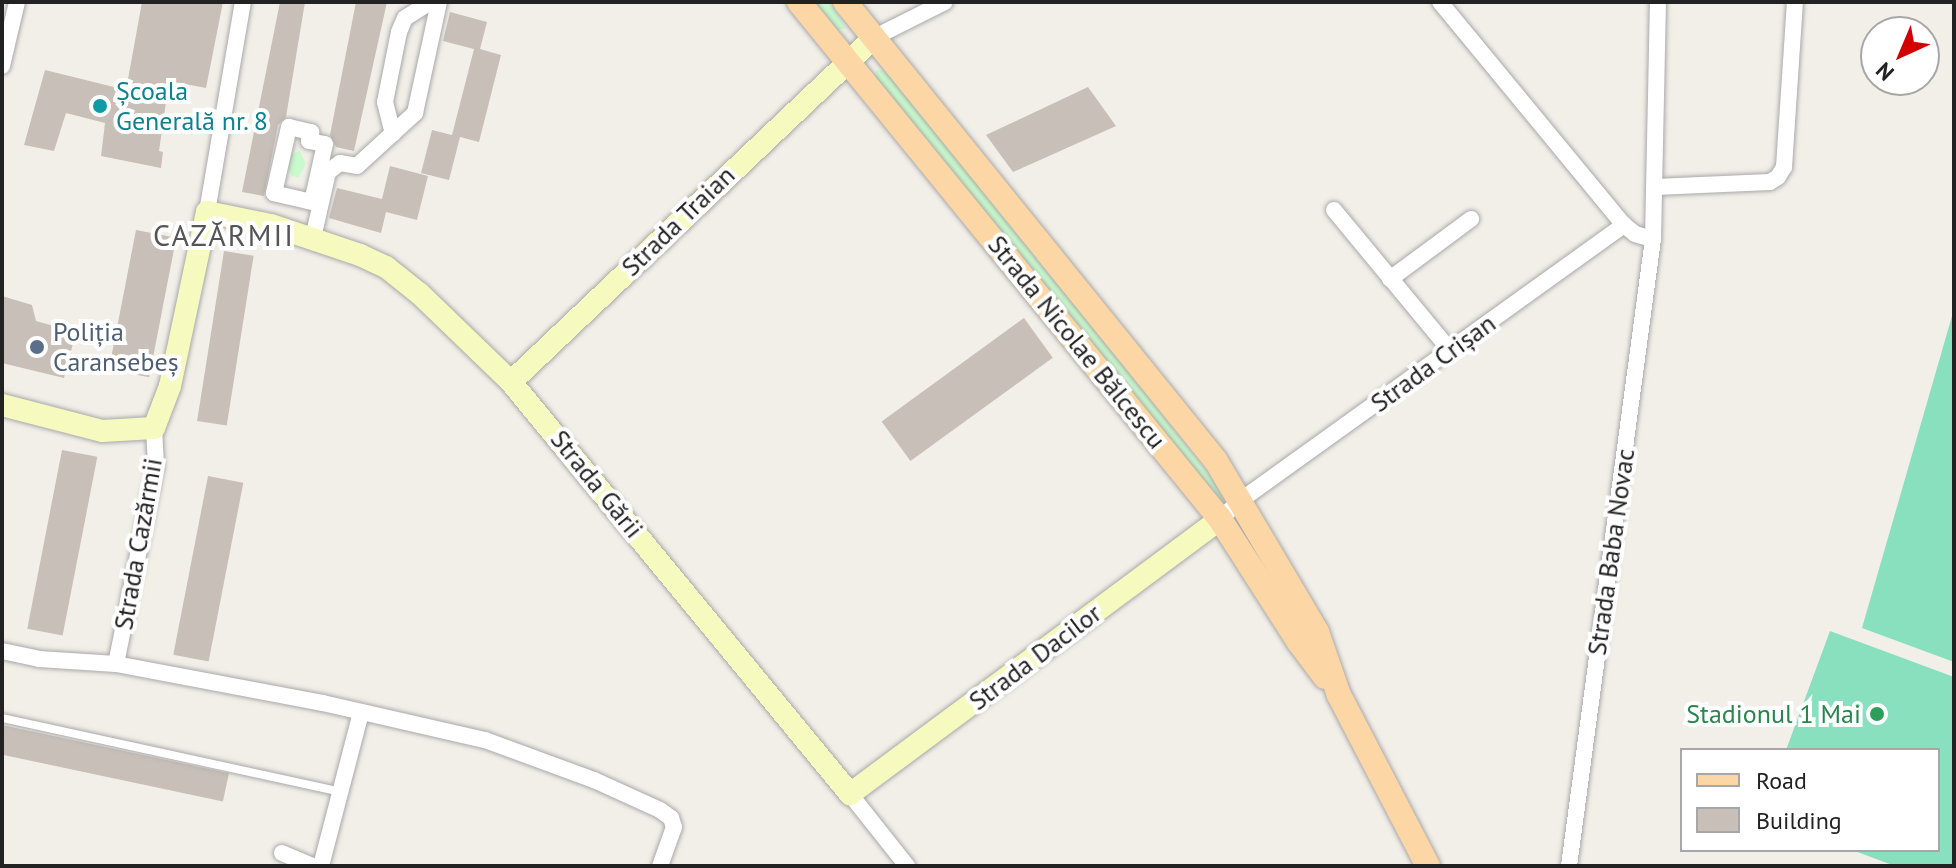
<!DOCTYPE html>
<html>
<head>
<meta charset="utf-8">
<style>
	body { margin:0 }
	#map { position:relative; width:1956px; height:868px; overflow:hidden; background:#f2efe9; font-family:"PT Sans",sans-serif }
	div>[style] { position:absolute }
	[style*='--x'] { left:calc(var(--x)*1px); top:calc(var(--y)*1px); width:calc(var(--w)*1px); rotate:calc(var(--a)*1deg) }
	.park>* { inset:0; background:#c8facc }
	.pitch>* { inset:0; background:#88e0be }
	.building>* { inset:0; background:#c7bfb8; transform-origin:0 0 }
	.roads { filter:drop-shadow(0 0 2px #a9a9a9) drop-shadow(0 0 2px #a9a9a9) }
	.lane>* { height:8px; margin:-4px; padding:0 4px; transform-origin:4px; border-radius:4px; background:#fff }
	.street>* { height:16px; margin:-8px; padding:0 8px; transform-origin:8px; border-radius:8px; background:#fff }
	.secondary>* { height:22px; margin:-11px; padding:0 11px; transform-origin:11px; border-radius:11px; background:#f7fabf }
	.primary>* { height:24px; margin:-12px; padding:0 12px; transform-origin:12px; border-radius:12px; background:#fcd6a4 }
	.dots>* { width:22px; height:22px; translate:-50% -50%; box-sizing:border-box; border:4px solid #fff; border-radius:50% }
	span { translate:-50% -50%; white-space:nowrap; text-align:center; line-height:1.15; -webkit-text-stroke:8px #fff; paint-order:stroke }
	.culture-label { font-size:26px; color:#0d838f }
	.left { translate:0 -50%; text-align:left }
	.street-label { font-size:26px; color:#222 }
	.service-label { font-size:26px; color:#4e5e75 }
	.leisure-label { font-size:26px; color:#27864d }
	.right { translate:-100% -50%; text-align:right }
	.quarter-label { font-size:30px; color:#555; letter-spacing:2px }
	.frame { position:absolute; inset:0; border:4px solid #222; pointer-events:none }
	.legend { position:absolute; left:1680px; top:748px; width:260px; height:104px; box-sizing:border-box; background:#fff; border:2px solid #a7a7a7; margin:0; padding:10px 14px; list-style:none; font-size:24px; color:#222 }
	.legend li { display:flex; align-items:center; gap:16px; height:40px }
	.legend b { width:40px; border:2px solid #a7a7a7 }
	.north { position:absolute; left:1860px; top:16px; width:80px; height:80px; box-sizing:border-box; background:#fff; border:2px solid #a7a7a7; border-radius:50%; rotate:224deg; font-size:22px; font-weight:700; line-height:32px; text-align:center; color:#222 }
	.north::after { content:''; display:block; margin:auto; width:28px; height:36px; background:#d40000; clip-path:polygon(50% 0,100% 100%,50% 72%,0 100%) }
</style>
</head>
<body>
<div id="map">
	<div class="park">
		<i style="clip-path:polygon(811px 2px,829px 2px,846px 28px,835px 31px)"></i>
		<i style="clip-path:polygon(876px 70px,884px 71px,895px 82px,1073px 300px,1223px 493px,1223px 501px,1217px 500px,875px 77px)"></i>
		<i style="clip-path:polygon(300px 151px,306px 164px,298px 178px,291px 175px,288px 167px,291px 154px)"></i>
	</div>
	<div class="pitch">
		<i style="clip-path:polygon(1954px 309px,1954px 662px,1862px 628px)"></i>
		<i style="clip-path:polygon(1830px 631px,1954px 677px,1954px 866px,1895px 866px,1852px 850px,1938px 850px,1938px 750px,1786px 750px)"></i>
	</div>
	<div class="building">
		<i style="clip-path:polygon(142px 2px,223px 2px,206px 88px,169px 81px,159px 151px,163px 152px,161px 168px,101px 156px,105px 123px,66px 113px,54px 151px,24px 145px,45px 70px,126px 90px)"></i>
		<i style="clip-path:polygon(280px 2px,305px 2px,286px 117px,278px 125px,264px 196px,242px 192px)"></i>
		<i style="clip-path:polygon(356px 2px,387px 2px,354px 151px,336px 147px,330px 135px)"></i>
		<i style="clip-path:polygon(450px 12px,487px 22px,480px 49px,501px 55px,479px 142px,460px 137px,449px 180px,421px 173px,432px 130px,452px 135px,474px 49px,443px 41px)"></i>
		<i style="clip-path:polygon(1088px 87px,1116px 126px,1013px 172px,986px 135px)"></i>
		<i style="clip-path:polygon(390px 166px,428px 176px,417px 220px,386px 212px,381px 233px,329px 218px,337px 188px,382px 199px)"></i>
		<i style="left:136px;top:230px;width:41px;height:142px;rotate:11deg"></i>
		<i style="left:224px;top:251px;width:30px;height:172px;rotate:9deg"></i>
		<i style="clip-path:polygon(2px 296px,32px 305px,36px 321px,76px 332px,64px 378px,2px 363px)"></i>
		<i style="left:1024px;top:318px;width:49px;height:176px;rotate:54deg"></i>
		<i style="left:62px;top:450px;width:36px;height:182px;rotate:11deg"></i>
		<i style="left:208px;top:476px;width:36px;height:182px;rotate:11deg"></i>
		<i style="left:2px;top:725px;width:232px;height:29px;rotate:12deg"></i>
	</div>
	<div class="roads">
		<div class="lane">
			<i style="--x:2;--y:718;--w:347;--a:12.3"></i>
		</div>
		<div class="street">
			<i style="--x:1440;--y:2;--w:289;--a:50.5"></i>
			<i style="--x:1624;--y:225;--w:14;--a:39"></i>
			<i style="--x:1635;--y:234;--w:19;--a:16"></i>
			<i style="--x:1653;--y:239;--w:633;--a:97.63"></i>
			<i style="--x:873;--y:38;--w:80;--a:-26.6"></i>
			<i style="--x:2;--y:66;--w:66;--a:-76.8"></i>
			<i style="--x:289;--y:127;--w:23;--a:13"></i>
			<i style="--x:311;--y:132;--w:9;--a:103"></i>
			<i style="--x:309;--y:141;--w:16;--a:11"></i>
			<i style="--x:325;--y:144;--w:59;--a:102.6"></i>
			<i style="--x:312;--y:202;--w:39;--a:-167"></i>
			<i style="--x:274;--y:193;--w:68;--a:-77.2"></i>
			<i style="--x:393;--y:134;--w:33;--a:-104"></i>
			<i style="--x:385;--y:102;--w:71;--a:-78.7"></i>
			<i style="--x:399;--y:32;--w:15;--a:-67"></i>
			<i style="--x:405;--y:18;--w:31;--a:-32"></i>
			<i style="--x:1655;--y:187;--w:115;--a:-2.5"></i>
			<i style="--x:1770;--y:182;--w:9;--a:-32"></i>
			<i style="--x:1778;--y:177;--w:12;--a:-59"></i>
			<i style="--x:1784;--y:167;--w:165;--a:-86.2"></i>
			<i style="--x:1334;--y:210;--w:182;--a:50.4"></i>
			<i style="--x:207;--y:212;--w:213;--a:-80.3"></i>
			<i style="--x:313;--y:238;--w:68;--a:-77.2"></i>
			<i style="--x:328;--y:172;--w:15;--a:-37"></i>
			<i style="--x:340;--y:163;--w:17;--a:10"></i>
			<i style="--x:357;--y:166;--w:79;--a:-42.4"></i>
			<i style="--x:415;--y:113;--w:114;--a:-77.8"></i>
			<i style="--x:1653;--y:239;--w:237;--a:-88.8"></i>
			<i style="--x:1390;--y:279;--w:101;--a:-36.5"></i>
			<i style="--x:1220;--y:519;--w:28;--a:-42"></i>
			<i style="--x:1241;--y:500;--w:472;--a:-35.7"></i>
			<i style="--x:2;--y:651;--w:38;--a:12"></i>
			<i style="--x:39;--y:659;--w:77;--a:3.7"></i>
			<i style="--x:116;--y:664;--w:211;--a:10.7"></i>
			<i style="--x:323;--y:703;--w:166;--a:12.9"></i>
			<i style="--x:485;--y:740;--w:116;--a:20.2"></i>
			<i style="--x:594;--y:780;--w:72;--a:24.4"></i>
			<i style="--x:660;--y:810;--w:14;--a:36"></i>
			<i style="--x:671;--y:818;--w:9;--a:72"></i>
			<i style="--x:674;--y:827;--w:41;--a:109.7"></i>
			<i style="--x:116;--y:664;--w:202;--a:-78.6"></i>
			<i style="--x:156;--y:466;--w:38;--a:-93"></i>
			<i style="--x:850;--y:794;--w:92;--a:51.6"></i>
			<i style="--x:282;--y:853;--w:34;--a:23"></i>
			<i style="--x:321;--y:866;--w:159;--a:-75.4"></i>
		</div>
		<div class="secondary">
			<i style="--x:511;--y:382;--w:499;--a:-43.5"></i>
			<i style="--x:2;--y:405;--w:103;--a:14.6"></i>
			<i style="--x:102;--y:431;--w:52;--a:-3.3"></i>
			<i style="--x:154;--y:428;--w:45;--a:-69.1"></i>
			<i style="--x:170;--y:386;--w:178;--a:-78"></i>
			<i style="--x:207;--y:212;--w:65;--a:11.5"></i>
			<i style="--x:271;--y:225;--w:94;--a:18.6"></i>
			<i style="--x:360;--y:255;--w:29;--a:25"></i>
			<i style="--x:386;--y:267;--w:43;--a:38.5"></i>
			<i style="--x:420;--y:294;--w:127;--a:44"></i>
			<i style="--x:511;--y:382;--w:534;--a:50.55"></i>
			<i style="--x:850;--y:794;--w:461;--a:-36.6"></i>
		</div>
		<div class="primary">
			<i style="--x:799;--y:2;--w:667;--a:50.84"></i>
			<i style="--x:1220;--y:519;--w:145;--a:57.4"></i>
			<i style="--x:1298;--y:641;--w:45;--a:53.1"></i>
			<i style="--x:845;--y:2;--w:590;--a:51.05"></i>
			<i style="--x:1216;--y:461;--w:199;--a:59.4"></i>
			<i style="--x:1317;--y:632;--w:67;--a:70.8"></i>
			<i style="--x:1339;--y:695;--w:193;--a:62.5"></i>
		</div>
	</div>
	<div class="dots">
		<i style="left:100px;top:106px;background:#0f9aa8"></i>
		<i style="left:37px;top:347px;background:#5c6f8a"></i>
		<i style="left:1877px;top:714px;background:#2e9e5b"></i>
	</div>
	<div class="culture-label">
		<span class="left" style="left:116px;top:106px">Școala<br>Generală nr. 8</span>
	</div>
	<div class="street-label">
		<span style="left:678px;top:221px;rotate:-44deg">Strada Traian</span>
		<span style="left:1077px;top:342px;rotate:51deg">Strada Nicolae Bălcescu</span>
		<span style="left:1433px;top:363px;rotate:-36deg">Strada Crișan</span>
		<span style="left:597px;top:484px;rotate:51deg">Strada Gării</span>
		<span style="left:138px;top:544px;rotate:-80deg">Strada Cazărmii</span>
		<span style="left:1611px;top:552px;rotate:-82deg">Strada Baba Novac</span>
		<span style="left:1035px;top:657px;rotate:-37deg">Strada Dacilor</span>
	</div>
	<div class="service-label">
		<span class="left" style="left:53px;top:347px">Poliția<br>Caransebeș</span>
	</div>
	<div class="leisure-label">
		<span class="right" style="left:1861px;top:714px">Stadionul 1 Mai</span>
	</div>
	<div class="quarter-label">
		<span style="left:224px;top:235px">CAZĂRMII</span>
	</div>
	<div class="frame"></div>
	<ul class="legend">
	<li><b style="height:10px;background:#fcd6a4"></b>Road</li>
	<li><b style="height:22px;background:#c7bfb8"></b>Building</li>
	</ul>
	<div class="north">N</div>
</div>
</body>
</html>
